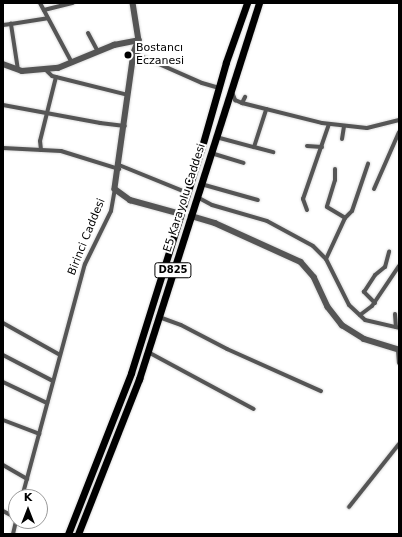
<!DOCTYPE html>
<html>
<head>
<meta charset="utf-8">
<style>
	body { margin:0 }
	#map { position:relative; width:402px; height:537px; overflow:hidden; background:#fff; font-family:"DejaVu Sans",sans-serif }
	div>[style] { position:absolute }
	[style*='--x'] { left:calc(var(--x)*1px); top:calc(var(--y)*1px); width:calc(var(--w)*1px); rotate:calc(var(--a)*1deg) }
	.roads { filter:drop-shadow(0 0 1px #dbdbdb) drop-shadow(0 0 1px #dbdbdb) }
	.minor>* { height:4px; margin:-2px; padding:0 2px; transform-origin:2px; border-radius:2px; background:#555 }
	.tertiary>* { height:5.5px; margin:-2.75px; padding:0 2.75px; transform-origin:2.75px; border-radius:2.75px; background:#555 }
	.trunk>* { height:7px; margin:-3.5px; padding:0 3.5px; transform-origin:3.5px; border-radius:3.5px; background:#000 }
	.dots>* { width:11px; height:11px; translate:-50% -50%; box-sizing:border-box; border:2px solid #fff; border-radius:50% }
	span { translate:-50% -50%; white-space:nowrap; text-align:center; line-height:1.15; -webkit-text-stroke:4px #fff; paint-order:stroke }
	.shield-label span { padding:1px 3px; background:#fff; border:1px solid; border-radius:3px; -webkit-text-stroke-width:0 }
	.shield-label { font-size:10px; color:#000; font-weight:700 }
	.poi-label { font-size:11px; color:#000 }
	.left { translate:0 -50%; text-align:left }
	.street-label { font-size:11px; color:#000 }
	.frame { position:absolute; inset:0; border:4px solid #000; pointer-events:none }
	.north { position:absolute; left:8px; top:489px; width:40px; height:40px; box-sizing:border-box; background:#fff; border:1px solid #999; border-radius:50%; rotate:0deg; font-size:11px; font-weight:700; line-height:16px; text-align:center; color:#000 }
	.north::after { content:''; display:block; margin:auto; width:14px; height:18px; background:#000; clip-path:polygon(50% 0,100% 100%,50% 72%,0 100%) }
</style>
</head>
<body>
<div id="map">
	<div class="roads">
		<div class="minor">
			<i style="--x:40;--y:3;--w:68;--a:61.9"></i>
			<i style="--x:44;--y:10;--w:30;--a:-14"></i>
			<i style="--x:3;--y:25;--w:8;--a:-7"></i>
			<i style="--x:88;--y:33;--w:21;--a:62"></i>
			<i style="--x:134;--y:53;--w:74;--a:23.8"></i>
			<i style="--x:202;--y:83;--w:18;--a:16"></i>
			<i style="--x:18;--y:70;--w:47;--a:-98.7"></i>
			<i style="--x:11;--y:24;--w:37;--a:-9"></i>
			<i style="--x:46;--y:70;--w:8;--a:45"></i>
			<i style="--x:52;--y:76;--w:78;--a:14"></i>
			<i style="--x:232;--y:92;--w:9;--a:69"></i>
			<i style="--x:235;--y:100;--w:8;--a:23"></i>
			<i style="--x:242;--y:103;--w:82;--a:14"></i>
			<i style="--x:322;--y:123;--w:45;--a:6.3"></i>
			<i style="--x:367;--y:128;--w:33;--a:-14"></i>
			<i style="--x:242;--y:103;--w:7;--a:-63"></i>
			<i style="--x:3;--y:105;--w:99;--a:10.5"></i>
			<i style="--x:100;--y:123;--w:25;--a:7"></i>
			<i style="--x:216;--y:137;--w:39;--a:15"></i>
			<i style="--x:254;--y:147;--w:40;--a:-72"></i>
			<i style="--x:342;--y:139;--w:12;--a:-81"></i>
			<i style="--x:307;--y:146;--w:15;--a:4"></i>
			<i style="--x:254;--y:147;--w:20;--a:15"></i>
			<i style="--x:3;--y:148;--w:58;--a:3"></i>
			<i style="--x:61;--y:151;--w:61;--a:17.2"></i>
			<i style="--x:41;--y:150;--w:9;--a:-96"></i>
			<i style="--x:40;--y:141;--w:66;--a:-76"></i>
			<i style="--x:211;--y:153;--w:34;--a:17"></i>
			<i style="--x:119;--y:165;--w:74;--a:22.1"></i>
			<i style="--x:335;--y:169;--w:11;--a:90"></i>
			<i style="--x:335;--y:180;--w:28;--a:107"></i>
			<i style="--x:327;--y:207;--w:21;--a:31"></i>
			<i style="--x:201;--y:184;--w:59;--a:15.7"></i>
			<i style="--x:374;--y:189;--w:62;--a:-66.3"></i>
			<i style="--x:197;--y:197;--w:17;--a:28"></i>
			<i style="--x:212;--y:205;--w:57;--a:16.2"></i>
			<i style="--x:267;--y:221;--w:52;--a:28.5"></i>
			<i style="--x:313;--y:246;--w:18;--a:45"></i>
			<i style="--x:326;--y:259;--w:51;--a:63.4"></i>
			<i style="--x:349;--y:305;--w:22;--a:43"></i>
			<i style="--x:365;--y:320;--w:35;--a:13"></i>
			<i style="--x:307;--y:210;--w:12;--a:-110"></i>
			<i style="--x:303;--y:199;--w:79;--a:-70.9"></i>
			<i style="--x:326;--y:259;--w:45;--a:-65.1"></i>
			<i style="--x:345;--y:218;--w:10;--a:-45"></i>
			<i style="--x:352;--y:211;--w:50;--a:-71.2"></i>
			<i style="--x:375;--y:303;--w:16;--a:-135"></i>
			<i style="--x:364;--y:292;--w:20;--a:-57"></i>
			<i style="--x:375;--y:275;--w:13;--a:-39"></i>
			<i style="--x:385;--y:267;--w:16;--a:-75"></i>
			<i style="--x:395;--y:314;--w:13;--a:86"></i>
			<i style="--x:360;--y:315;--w:15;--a:-37"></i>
			<i style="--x:372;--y:306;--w:48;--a:-56"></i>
			<i style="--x:159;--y:317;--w:23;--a:20"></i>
			<i style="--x:181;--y:325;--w:52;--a:27.6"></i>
			<i style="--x:227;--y:349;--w:103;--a:24.1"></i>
			<i style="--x:3;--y:323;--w:65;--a:29.3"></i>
			<i style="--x:398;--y:350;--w:13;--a:86"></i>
			<i style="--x:148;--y:352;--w:120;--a:28.3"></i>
			<i style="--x:3;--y:355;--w:56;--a:27.5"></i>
			<i style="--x:3;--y:382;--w:49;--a:25.5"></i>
			<i style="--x:3;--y:420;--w:39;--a:21"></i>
			<i style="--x:3;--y:465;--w:28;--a:30"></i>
			<i style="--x:22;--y:497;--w:241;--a:-74.9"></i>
			<i style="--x:85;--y:264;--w:59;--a:-63.9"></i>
			<i style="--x:111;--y:211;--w:22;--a:-80"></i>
			<i style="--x:349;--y:507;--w:80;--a:-51.6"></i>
			<i style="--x:3;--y:511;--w:15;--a:28"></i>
			<i style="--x:13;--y:534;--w:13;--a:-77"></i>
		</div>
		<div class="tertiary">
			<i style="--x:133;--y:3;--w:37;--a:81"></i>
			<i style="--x:139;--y:40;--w:14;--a:111"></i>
			<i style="--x:134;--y:53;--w:137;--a:98"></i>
			<i style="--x:115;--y:189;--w:19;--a:36"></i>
			<i style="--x:130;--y:200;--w:53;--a:15.4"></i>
			<i style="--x:3;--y:64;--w:20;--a:20"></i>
			<i style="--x:22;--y:71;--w:36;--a:-5"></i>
			<i style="--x:58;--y:68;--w:61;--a:-22.3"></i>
			<i style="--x:114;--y:45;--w:25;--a:-11"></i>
			<i style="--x:191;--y:216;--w:25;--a:16"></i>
			<i style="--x:215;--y:223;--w:94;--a:24.4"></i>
			<i style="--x:301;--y:262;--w:20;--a:49"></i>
			<i style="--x:314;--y:277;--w:33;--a:65"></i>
			<i style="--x:328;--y:307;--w:23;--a:52"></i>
			<i style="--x:342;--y:325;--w:26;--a:32"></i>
			<i style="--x:364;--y:339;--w:37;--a:17"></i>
		</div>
		<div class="trunk">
			<i style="--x:68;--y:534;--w:173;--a:-68.6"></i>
			<i style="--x:131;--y:373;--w:234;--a:-72.6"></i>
			<i style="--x:201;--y:150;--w:91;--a:-74.1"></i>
			<i style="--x:226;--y:62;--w:63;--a:-70.4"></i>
			<i style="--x:78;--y:534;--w:167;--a:-68.5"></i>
			<i style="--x:139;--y:379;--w:395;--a:-72.3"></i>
		</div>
	</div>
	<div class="dots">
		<i style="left:128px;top:55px;background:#000"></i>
	</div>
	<div class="shield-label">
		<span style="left:173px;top:270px">D825</span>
	</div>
	<div class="poi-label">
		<span class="left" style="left:136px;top:55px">Bostancı<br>Eczanesi</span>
	</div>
	<div class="street-label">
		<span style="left:185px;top:198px;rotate:-72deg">E5 Karayolu Caddesi</span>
		<span style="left:87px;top:237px;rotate:-68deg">Birinci Caddesi</span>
	</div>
	<div class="frame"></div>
	<div class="north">K</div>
</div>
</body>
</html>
